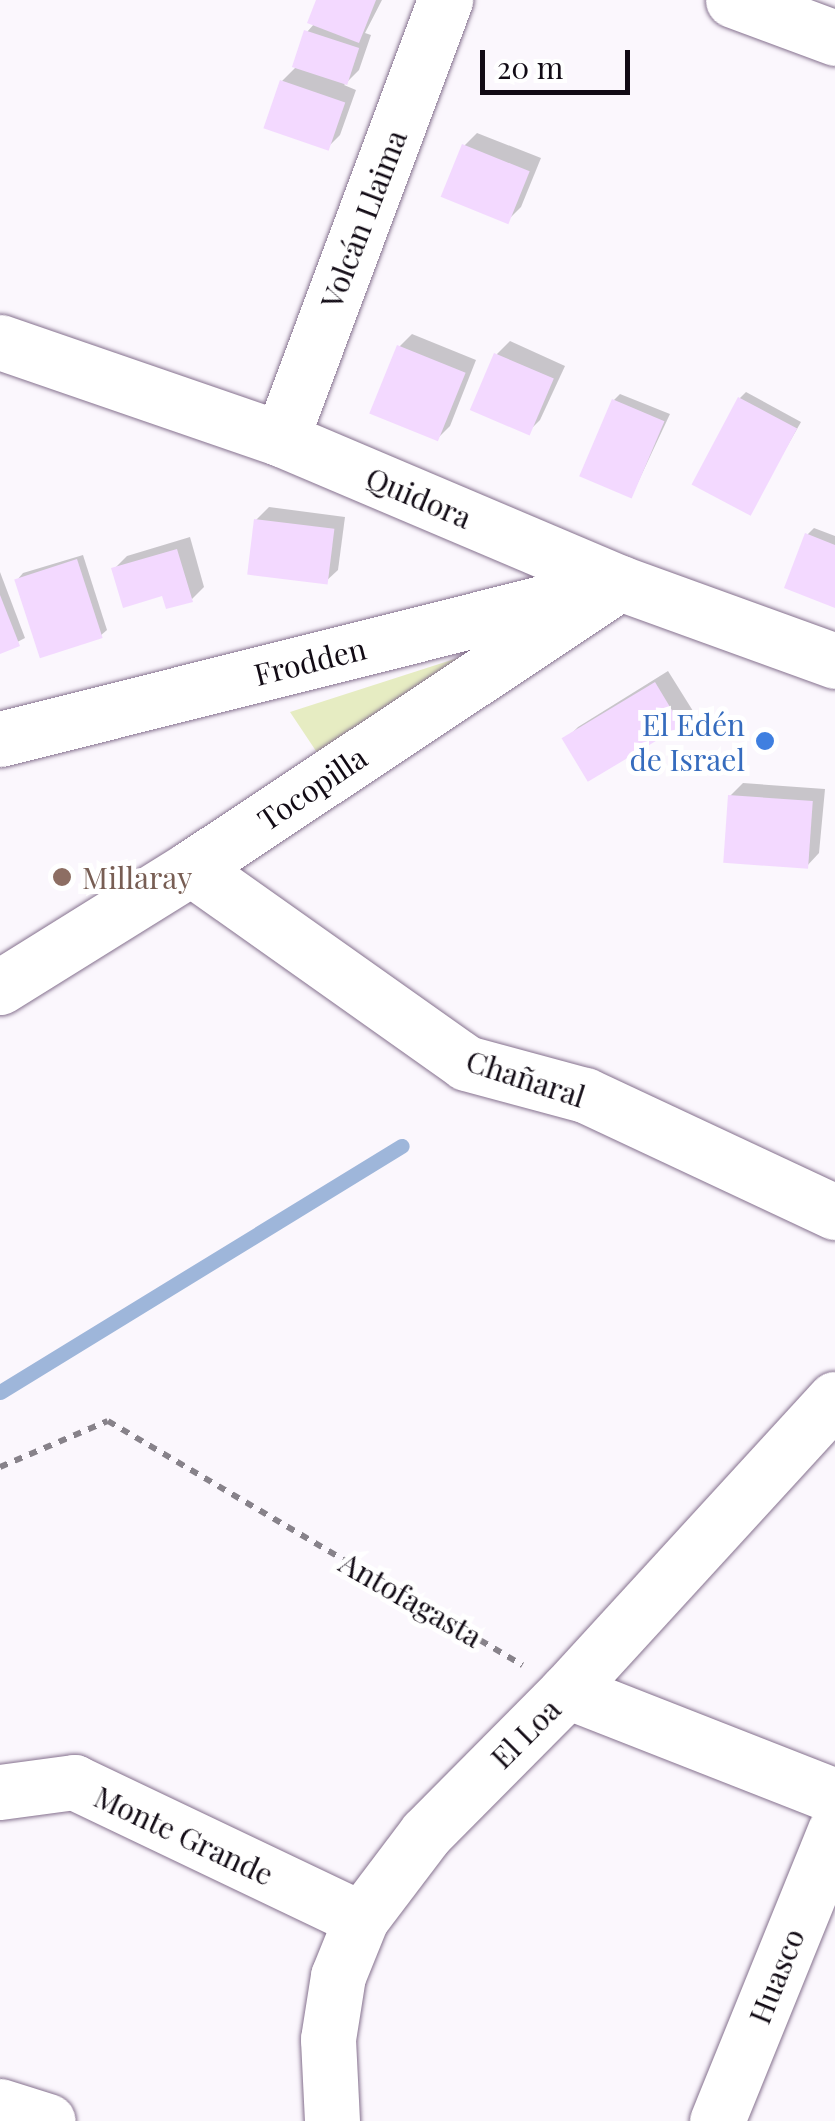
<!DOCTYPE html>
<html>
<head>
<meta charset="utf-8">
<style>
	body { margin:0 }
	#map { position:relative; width:835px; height:2121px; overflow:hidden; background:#fbf7fd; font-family:"Playfair Display",serif }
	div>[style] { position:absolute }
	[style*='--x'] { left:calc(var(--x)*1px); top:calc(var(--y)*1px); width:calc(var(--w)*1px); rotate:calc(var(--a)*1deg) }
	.green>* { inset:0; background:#e6ecc2 }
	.shadow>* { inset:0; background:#0003 }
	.stream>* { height:15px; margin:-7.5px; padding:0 7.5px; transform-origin:7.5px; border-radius:7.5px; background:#9eb6da }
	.building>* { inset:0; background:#f3d9ff; transform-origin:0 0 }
	.path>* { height:6px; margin-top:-3px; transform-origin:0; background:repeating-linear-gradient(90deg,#87828a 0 8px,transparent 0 16px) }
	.roads { filter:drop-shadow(0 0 2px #85718e) drop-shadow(0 0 2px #85718e) }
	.minor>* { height:55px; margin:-27.5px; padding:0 27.5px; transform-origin:27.5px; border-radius:27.5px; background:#fff }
	.dots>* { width:28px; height:28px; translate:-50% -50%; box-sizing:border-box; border:5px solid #fff; border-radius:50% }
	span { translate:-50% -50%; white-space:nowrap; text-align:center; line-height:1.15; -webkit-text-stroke:10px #fff; paint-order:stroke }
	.street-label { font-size:30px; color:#120b15 }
	.shop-label { font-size:30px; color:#366cbe }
	.right { translate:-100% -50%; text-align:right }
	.education-label { font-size:30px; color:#785e54 }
	.left { translate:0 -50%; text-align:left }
	.scale { position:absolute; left:480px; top:50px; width:150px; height:45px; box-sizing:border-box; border:5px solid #120b15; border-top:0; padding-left:12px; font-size:30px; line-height:35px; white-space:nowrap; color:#120b15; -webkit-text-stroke:8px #fff; paint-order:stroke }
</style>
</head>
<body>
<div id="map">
	<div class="green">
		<i style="clip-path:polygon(495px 646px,318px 754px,290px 712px)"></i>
	</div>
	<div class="shadow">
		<i style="clip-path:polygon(318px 0,382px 0,365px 33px,371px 35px,359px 70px,344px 85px,356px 90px,340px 135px,327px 148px,282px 81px,297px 66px,307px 32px,315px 23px)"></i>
		<i style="clip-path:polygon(477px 133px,541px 158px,521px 207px,508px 220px,464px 146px)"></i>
		<i style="clip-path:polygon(412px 334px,476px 360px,450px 426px,437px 439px,399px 347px)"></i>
		<i style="clip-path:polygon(510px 341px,565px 366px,540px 420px,527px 433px,497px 354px)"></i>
		<i style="clip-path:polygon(746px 392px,801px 422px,749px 513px,740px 398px)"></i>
		<i style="clip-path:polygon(620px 394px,670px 414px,632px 495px,614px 400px)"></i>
		<i style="clip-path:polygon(269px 507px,345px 517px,338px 570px,324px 583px,256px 520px)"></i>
		<i style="clip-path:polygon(814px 528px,835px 536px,835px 605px,807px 535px)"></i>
		<i style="clip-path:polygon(190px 537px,204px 587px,191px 600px,164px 593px,114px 569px,127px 556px)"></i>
		<i style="clip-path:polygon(83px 555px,107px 630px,100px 636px,17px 580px,23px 573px)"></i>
		<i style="clip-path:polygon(0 572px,25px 638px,0 651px)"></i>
		<i style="clip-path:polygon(668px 671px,693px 711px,680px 724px,565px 740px,578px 727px)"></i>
		<i style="clip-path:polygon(743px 783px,825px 789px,819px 853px,806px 867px,730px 796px)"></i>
	</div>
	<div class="stream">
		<i style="--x:0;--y:1392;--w:471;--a:-31.5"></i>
	</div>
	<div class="building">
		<i style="clip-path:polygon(316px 0,376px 0,359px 43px,307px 23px)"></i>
		<i style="left:304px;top:30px;width:58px;height:39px;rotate:18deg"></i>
		<i style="left:280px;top:80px;width:69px;height:51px;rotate:19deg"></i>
		<i style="left:462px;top:144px;width:73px;height:57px;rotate:22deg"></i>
		<i style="left:397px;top:345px;width:74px;height:74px;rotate:22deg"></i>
		<i style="left:494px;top:353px;width:65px;height:62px;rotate:23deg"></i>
		<i style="left:738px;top:397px;width:67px;height:99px;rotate:28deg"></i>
		<i style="left:612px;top:399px;width:57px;height:84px;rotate:23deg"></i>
		<i style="left:254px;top:519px;width:81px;height:56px;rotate:7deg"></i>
		<i style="clip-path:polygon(805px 533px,835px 545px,835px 608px,784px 588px)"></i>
		<i style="clip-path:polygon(177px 549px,193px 602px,166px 609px,162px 596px,123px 608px,111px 568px)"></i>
		<i style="left:77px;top:559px;width:83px;height:66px;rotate:72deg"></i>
		<i style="clip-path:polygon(0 595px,20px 646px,0 654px)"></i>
		<i style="left:655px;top:682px;width:51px;height:109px;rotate:59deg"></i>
		<i style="left:728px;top:795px;width:85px;height:68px;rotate:4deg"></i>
	</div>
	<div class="path">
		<i style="--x:0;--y:1467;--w:117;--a:-23.1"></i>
		<i style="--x:108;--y:1421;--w:481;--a:30.5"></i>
	</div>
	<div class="roads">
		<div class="minor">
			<i style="--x:733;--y:0;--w:109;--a:20.4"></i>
			<i style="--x:0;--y:342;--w:297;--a:19"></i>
			<i style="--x:281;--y:439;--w:368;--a:23"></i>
			<i style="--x:620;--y:583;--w:229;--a:19.9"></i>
			<i style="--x:281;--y:439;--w:469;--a:-69.5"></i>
			<i style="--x:0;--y:739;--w:596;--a:-14.08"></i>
			<i style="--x:191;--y:868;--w:337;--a:35.3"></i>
			<i style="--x:466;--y:1063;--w:123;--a:15.1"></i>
			<i style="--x:585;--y:1095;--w:276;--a:25.1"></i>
			<i style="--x:0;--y:987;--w:225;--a:-31.9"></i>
			<i style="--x:191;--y:868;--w:515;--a:-33.6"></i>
			<i style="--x:567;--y:1691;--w:288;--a:21.4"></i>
			<i style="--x:0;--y:1792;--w:75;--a:-7.7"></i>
			<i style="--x:74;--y:1782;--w:318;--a:25.5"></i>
			<i style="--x:0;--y:2106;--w:50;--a:17.4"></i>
			<i style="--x:332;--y:2121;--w:82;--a:-92.8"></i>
			<i style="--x:328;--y:2039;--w:64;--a:-81"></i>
			<i style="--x:338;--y:1976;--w:61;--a:-68"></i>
			<i style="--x:361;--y:1919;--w:108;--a:-52.9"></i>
			<i style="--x:426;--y:1833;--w:200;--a:-45.2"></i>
			<i style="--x:567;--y:1691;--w:396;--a:-47.5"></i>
			<i style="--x:717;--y:2121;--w:313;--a:-67.9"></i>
		</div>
	</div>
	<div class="dots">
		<i style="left:765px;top:741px;background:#3f7fe0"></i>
		<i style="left:62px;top:877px;background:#8d6e63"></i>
	</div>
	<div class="street-label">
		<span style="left:363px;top:219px;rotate:-69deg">Volcán Llaima</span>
		<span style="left:419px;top:497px;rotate:23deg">Quidora</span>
		<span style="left:310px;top:661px;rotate:-14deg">Frodden</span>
		<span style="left:312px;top:788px;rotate:-34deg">Tocopilla</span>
		<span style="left:526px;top:1078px;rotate:18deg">Chañaral</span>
		<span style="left:411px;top:1599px;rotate:30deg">Antofagasta</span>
		<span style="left:525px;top:1733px;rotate:-45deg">El Loa</span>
		<span style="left:184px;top:1835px;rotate:25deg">Monte Grande</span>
		<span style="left:776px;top:1976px;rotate:-68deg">Huasco</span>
	</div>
	<div class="shop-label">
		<span class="right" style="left:745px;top:741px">El Edén<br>de Israel</span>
	</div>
	<div class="education-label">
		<span class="left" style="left:82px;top:877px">Millaray</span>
	</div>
	<div class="scale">20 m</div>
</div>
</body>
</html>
